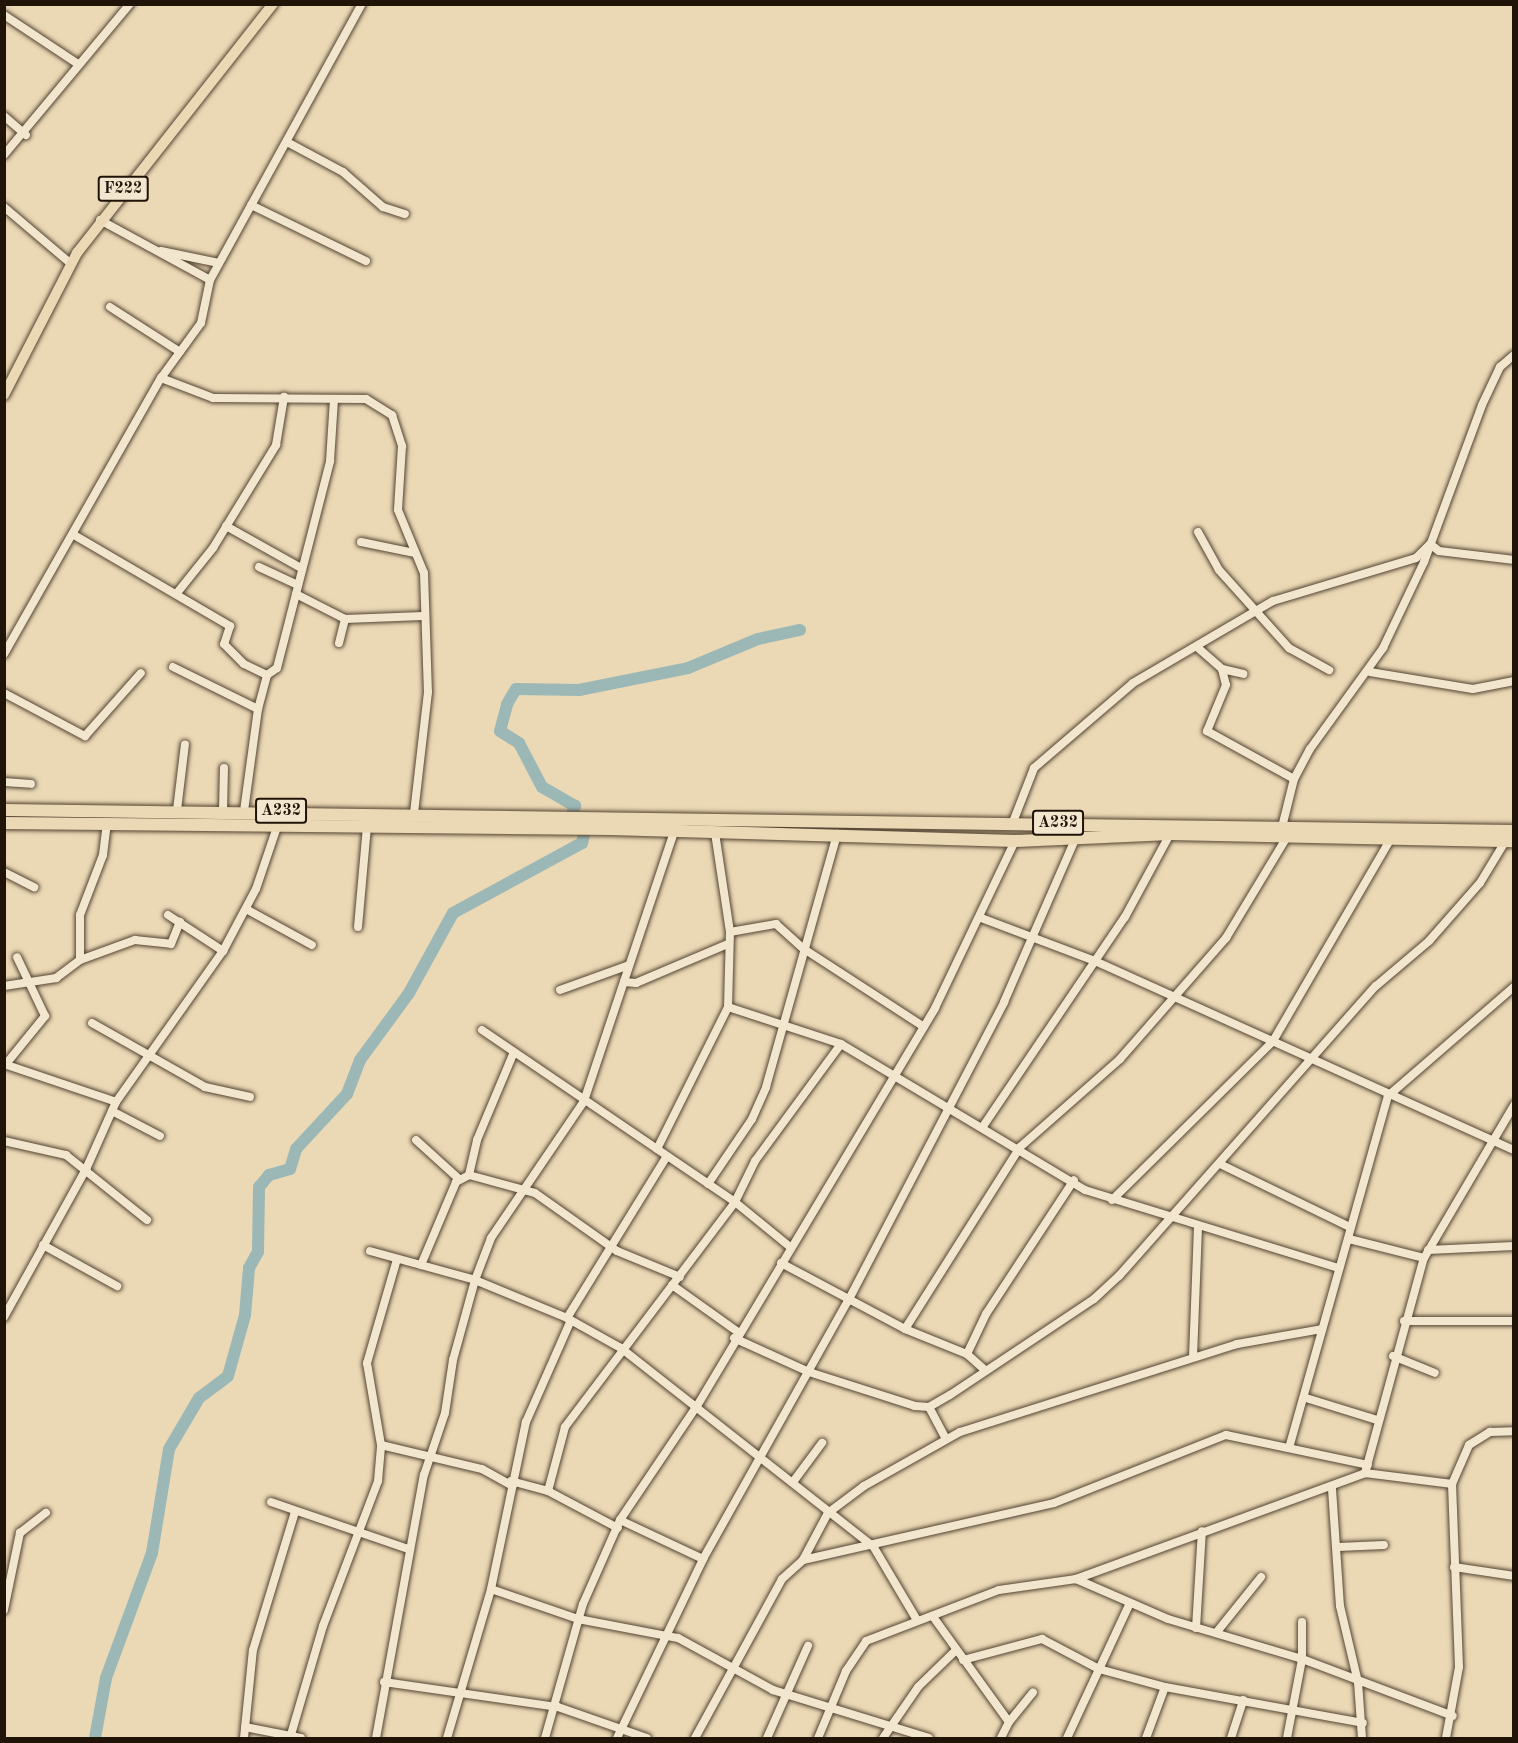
<!DOCTYPE html>
<html>
<head>
<meta charset="utf-8">
<style>
	body { margin:0 }
	#map { position:relative; width:1518px; height:1743px; overflow:hidden; background:#ebd8b5; font-family:"Old Standard TT",serif }
	div>[style] { position:absolute }
	[style*='--x'] { left:calc(var(--x)*1px); top:calc(var(--y)*1px); width:calc(var(--w)*1px); rotate:calc(var(--a)*1deg) }
	.river>* { height:12px; margin:-6px; padding:0 6px; transform-origin:6px; border-radius:6px; background:#9bb8b7 }
	.roads { filter:drop-shadow(0 0 2px #534432) drop-shadow(0 0 2px #534432) }
	.minor>* { height:8px; margin:-4px; padding:0 4px; transform-origin:4px; border-radius:4px; background:#f2e6cf }
	.major>* { height:10px; margin:-5px; padding:0 5px; transform-origin:5px; border-radius:5px; background:#ebd8b5 }
	.highway>* { height:12px; margin:-6px; padding:0 6px; transform-origin:6px; border-radius:6px; background:#ebd8b5 }
	span { translate:-50% -50%; white-space:nowrap; text-align:center; line-height:1.15; -webkit-text-stroke:4.5px #f2e6cf; paint-order:stroke }
	.shield-label span { padding:2px 4px; background:#f2e6cf; border:2px solid; border-radius:4px; -webkit-text-stroke-width:0 }
	.shield-label { font-size:16px; color:#201307; font-weight:700 }
	.frame { position:absolute; inset:0; border:6px solid #201307; pointer-events:none }
</style>
</head>
<body>
<div id="map">
	<div class="river">
		<i style="--x:95;--y:1738;--w:61;--a:-79.6"></i>
		<i style="--x:106;--y:1678;--w:133;--a:-69.8"></i>
		<i style="--x:152;--y:1553;--w:105;--a:-80.7"></i>
		<i style="--x:169;--y:1449;--w:59;--a:-59.5"></i>
		<i style="--x:199;--y:1398;--w:36;--a:-37"></i>
		<i style="--x:228;--y:1376;--w:63;--a:-74.4"></i>
		<i style="--x:245;--y:1315;--w:47;--a:-85.1"></i>
		<i style="--x:249;--y:1268;--w:18;--a:-61"></i>
		<i style="--x:258;--y:1252;--w:65;--a:-89.1"></i>
		<i style="--x:259;--y:1187;--w:16;--a:-50"></i>
		<i style="--x:269;--y:1175;--w:22;--a:-16"></i>
		<i style="--x:290;--y:1169;--w:21;--a:-73"></i>
		<i style="--x:296;--y:1149;--w:75;--a:-47.2"></i>
		<i style="--x:347;--y:1094;--w:36;--a:-69"></i>
		<i style="--x:360;--y:1060;--w:83;--a:-53.8"></i>
		<i style="--x:409;--y:993;--w:91;--a:-61.2"></i>
		<i style="--x:453;--y:913;--w:147;--a:-28.5"></i>
		<i style="--x:582;--y:843;--w:16;--a:-76"></i>
		<i style="--x:586;--y:827;--w:19;--a:-137"></i>
		<i style="--x:572;--y:814;--w:9;--a:-69"></i>
		<i style="--x:575;--y:806;--w:38;--a:-150"></i>
		<i style="--x:542;--y:787;--w:50;--a:-117.6"></i>
		<i style="--x:519;--y:743;--w:22;--a:-148"></i>
		<i style="--x:500;--y:731;--w:28;--a:-75"></i>
		<i style="--x:507;--y:704;--w:17;--a:-59"></i>
		<i style="--x:516;--y:689;--w:63;--a:0.9"></i>
		<i style="--x:579;--y:690;--w:111;--a:-11.4"></i>
		<i style="--x:688;--y:668;--w:76;--a:-22.5"></i>
		<i style="--x:758;--y:639;--w:43;--a:-12.1"></i>
	</div>
	<div class="roads">
		<div class="minor">
			<i style="--x:4;--y:15;--w:89;--a:33.5"></i>
			<i style="--x:4;--y:116;--w:29;--a:41"></i>
			<i style="--x:287;--y:142;--w:64;--a:28.2"></i>
			<i style="--x:343;--y:172;--w:53;--a:41.2"></i>
			<i style="--x:383;--y:207;--w:23;--a:18"></i>
			<i style="--x:4;--y:155;--w:197;--a:-50.2"></i>
			<i style="--x:251;--y:205;--w:128;--a:26"></i>
			<i style="--x:4;--y:207;--w:87;--a:40.3"></i>
			<i style="--x:100;--y:220;--w:125;--a:28.6"></i>
			<i style="--x:161;--y:251;--w:59;--a:11.7"></i>
			<i style="--x:110;--y:307;--w:83;--a:32.7"></i>
			<i style="--x:161;--y:378;--w:56;--a:21"></i>
			<i style="--x:213;--y:398;--w:153;--a:0.4"></i>
			<i style="--x:366;--y:399;--w:31;--a:32"></i>
			<i style="--x:392;--y:415;--w:33;--a:72"></i>
			<i style="--x:402;--y:446;--w:64;--a:93.6"></i>
			<i style="--x:398;--y:510;--w:68;--a:67.6"></i>
			<i style="--x:424;--y:573;--w:119;--a:88.1"></i>
			<i style="--x:428;--y:692;--w:122;--a:96.6"></i>
			<i style="--x:226;--y:526;--w:86;--a:29.2"></i>
			<i style="--x:1198;--y:532;--w:43;--a:61.1"></i>
			<i style="--x:1219;--y:570;--w:105;--a:48.1"></i>
			<i style="--x:1289;--y:648;--w:46;--a:28.8"></i>
			<i style="--x:74;--y:535;--w:181;--a:30.3"></i>
			<i style="--x:230;--y:626;--w:19;--a:108"></i>
			<i style="--x:224;--y:644;--w:28;--a:45"></i>
			<i style="--x:244;--y:664;--w:25;--a:26"></i>
			<i style="--x:361;--y:542;--w:54;--a:11.7"></i>
			<i style="--x:1430;--y:544;--w:11;--a:38"></i>
			<i style="--x:1439;--y:551;--w:76;--a:6.8"></i>
			<i style="--x:259;--y:567;--w:43;--a:24.8"></i>
			<i style="--x:177;--y:593;--w:58;--a:-51.3"></i>
			<i style="--x:213;--y:548;--w:121;--a:-58.5"></i>
			<i style="--x:276;--y:445;--w:49;--a:-80.5"></i>
			<i style="--x:296;--y:594;--w:55;--a:27"></i>
			<i style="--x:345;--y:619;--w:78;--a:-2.2"></i>
			<i style="--x:339;--y:643;--w:25;--a:-76"></i>
			<i style="--x:1197;--y:647;--w:33;--a:41"></i>
			<i style="--x:1222;--y:669;--w:22;--a:13"></i>
			<i style="--x:4;--y:654;--w:318;--a:-60.4"></i>
			<i style="--x:161;--y:378;--w:68;--a:-54"></i>
			<i style="--x:201;--y:323;--w:44;--a:-78.2"></i>
			<i style="--x:210;--y:280;--w:315;--a:-61.2"></i>
			<i style="--x:173;--y:667;--w:95;--a:26.3"></i>
			<i style="--x:1222;--y:669;--w:16;--a:76"></i>
			<i style="--x:1226;--y:685;--w:50;--a:112.4"></i>
			<i style="--x:1207;--y:731;--w:99;--a:28.9"></i>
			<i style="--x:1370;--y:672;--w:104;--a:9.4"></i>
			<i style="--x:1473;--y:689;--w:42;--a:-11"></i>
			<i style="--x:4;--y:693;--w:92;--a:28"></i>
			<i style="--x:85;--y:736;--w:84;--a:-48.4"></i>
			<i style="--x:4;--y:782;--w:27;--a:4"></i>
			<i style="--x:177;--y:810;--w:66;--a:-83.1"></i>
			<i style="--x:223;--y:811;--w:43;--a:-88.7"></i>
			<i style="--x:244;--y:811;--w:103;--a:-82.2"></i>
			<i style="--x:258;--y:709;--w:35;--a:-75"></i>
			<i style="--x:267;--y:675;--w:12;--a:-35"></i>
			<i style="--x:277;--y:668;--w:214;--a:-75.6"></i>
			<i style="--x:330;--y:461;--w:62;--a:-86.3"></i>
			<i style="--x:1013;--y:822;--w:58;--a:-68.7"></i>
			<i style="--x:1034;--y:768;--w:130;--a:-40.6"></i>
			<i style="--x:1133;--y:683;--w:162;--a:-30.4"></i>
			<i style="--x:1273;--y:601;--w:149;--a:-16.7"></i>
			<i style="--x:1416;--y:558;--w:17;--a:-45"></i>
			<i style="--x:1282;--y:827;--w:49;--a:-76"></i>
			<i style="--x:1294;--y:779;--w:34;--a:-62"></i>
			<i style="--x:1310;--y:749;--w:125;--a:-54.1"></i>
			<i style="--x:1383;--y:648;--w:95;--a:-64.5"></i>
			<i style="--x:1424;--y:562;--w:167;--a:-69.7"></i>
			<i style="--x:1482;--y:405;--w:42;--a:-64.7"></i>
			<i style="--x:1500;--y:367;--w:18;--a:-41"></i>
			<i style="--x:4;--y:872;--w:34;--a:27"></i>
			<i style="--x:246;--y:909;--w:75;--a:28.6"></i>
			<i style="--x:168;--y:915;--w:66;--a:33.2"></i>
			<i style="--x:981;--y:918;--w:122;--a:20.7"></i>
			<i style="--x:1095;--y:961;--w:460;--a:24.3"></i>
			<i style="--x:358;--y:927;--w:100;--a:-84.9"></i>
			<i style="--x:730;--y:932;--w:47;--a:-9.9"></i>
			<i style="--x:776;--y:924;--w:38;--a:42"></i>
			<i style="--x:804;--y:949;--w:143;--a:33"></i>
			<i style="--x:80;--y:960;--w:59;--a:-20"></i>
			<i style="--x:135;--y:940;--w:36;--a:6"></i>
			<i style="--x:171;--y:944;--w:24;--a:-68"></i>
			<i style="--x:624;--y:982;--w:12;--a:5"></i>
			<i style="--x:636;--y:983;--w:100;--a:-23"></i>
			<i style="--x:4;--y:986;--w:53;--a:-8.7"></i>
			<i style="--x:56;--y:978;--w:30;--a:-37"></i>
			<i style="--x:80;--y:960;--w:45;--a:-90"></i>
			<i style="--x:80;--y:915;--w:64;--a:-69"></i>
			<i style="--x:103;--y:855;--w:32;--a:-83"></i>
			<i style="--x:560;--y:990;--w:73;--a:-19.9"></i>
			<i style="--x:728;--y:1007;--w:119;--a:18.1"></i>
			<i style="--x:841;--y:1044;--w:284;--a:30.9"></i>
			<i style="--x:1085;--y:1190;--w:266;--a:17.1"></i>
			<i style="--x:92;--y:1023;--w:130;--a:29.5"></i>
			<i style="--x:205;--y:1087;--w:46;--a:12.5"></i>
			<i style="--x:482;--y:1030;--w:306;--a:34.2"></i>
			<i style="--x:735;--y:1202;--w:70;--a:39.2"></i>
			<i style="--x:4;--y:1064;--w:118;--a:18.7"></i>
			<i style="--x:6;--y:1064;--w:62;--a:-50.9"></i>
			<i style="--x:45;--y:1016;--w:65;--a:-115.4"></i>
			<i style="--x:112;--y:1111;--w:54;--a:27.5"></i>
			<i style="--x:984;--y:1125;--w:251;--a:-55.9"></i>
			<i style="--x:1125;--y:917;--w:94;--a:-61.5"></i>
			<i style="--x:416;--y:1140;--w:58;--a:42.2"></i>
			<i style="--x:4;--y:1141;--w:64;--a:12.7"></i>
			<i style="--x:66;--y:1155;--w:104;--a:38.7"></i>
			<i style="--x:657;--y:1149;--w:159;--a:-63.4"></i>
			<i style="--x:728;--y:1007;--w:75;--a:-88.5"></i>
			<i style="--x:730;--y:932;--w:100;--a:-98.6"></i>
			<i style="--x:1220;--y:1164;--w:144;--a:25.9"></i>
			<i style="--x:469;--y:1175;--w:36;--a:-77"></i>
			<i style="--x:477;--y:1140;--w:95;--a:-67.2"></i>
			<i style="--x:708;--y:1184;--w:78;--a:-55.9"></i>
			<i style="--x:752;--y:1119;--w:35;--a:-66"></i>
			<i style="--x:766;--y:1087;--w:263;--a:-74.3"></i>
			<i style="--x:1112;--y:1200;--w:226;--a:-44.6"></i>
			<i style="--x:1273;--y:1041;--w:235;--a:-59.8"></i>
			<i style="--x:1349;--y:1239;--w:77;--a:14.2"></i>
			<i style="--x:43;--y:1245;--w:85;--a:29"></i>
			<i style="--x:1428;--y:1250;--w:86;--a:-2.7"></i>
			<i style="--x:370;--y:1251;--w:109;--a:15.4"></i>
			<i style="--x:475;--y:1280;--w:100;--a:22.4"></i>
			<i style="--x:567;--y:1318;--w:62;--a:29.1"></i>
			<i style="--x:621;--y:1348;--w:320;--a:38.2"></i>
			<i style="--x:873;--y:1546;--w:86;--a:59.3"></i>
			<i style="--x:781;--y:1263;--w:140;--a:28"></i>
			<i style="--x:905;--y:1329;--w:67;--a:22"></i>
			<i style="--x:967;--y:1354;--w:24;--a:42"></i>
			<i style="--x:421;--y:1265;--w:90;--a:-67.1"></i>
			<i style="--x:456;--y:1182;--w:15;--a:-28"></i>
			<i style="--x:469;--y:1175;--w:68;--a:15.3"></i>
			<i style="--x:535;--y:1193;--w:100;--a:35.3"></i>
			<i style="--x:617;--y:1251;--w:68;--a:22.4"></i>
			<i style="--x:672;--y:1285;--w:81;--a:35.5"></i>
			<i style="--x:4;--y:1317;--w:171;--a:-61"></i>
			<i style="--x:87;--y:1167;--w:71;--a:-66"></i>
			<i style="--x:116;--y:1102;--w:185;--a:-54.7"></i>
			<i style="--x:223;--y:951;--w:70;--a:-62"></i>
			<i style="--x:256;--y:889;--w:65;--a:-71.3"></i>
			<i style="--x:567;--y:1318;--w:190;--a:-58.3"></i>
			<i style="--x:1404;--y:1321;--w:110;--a:0"></i>
			<i style="--x:905;--y:1329;--w:215;--a:-57.7"></i>
			<i style="--x:1020;--y:1147;--w:133;--a:-41.3"></i>
			<i style="--x:1120;--y:1059;--w:161;--a:-48.8"></i>
			<i style="--x:1226;--y:938;--w:118;--a:-58.9"></i>
			<i style="--x:734;--y:1338;--w:82;--a:24.4"></i>
			<i style="--x:809;--y:1372;--w:111;--a:17.8"></i>
			<i style="--x:915;--y:1406;--w:14;--a:4"></i>
			<i style="--x:929;--y:1407;--w:24;--a:-30"></i>
			<i style="--x:950;--y:1395;--w:173;--a:-33.7"></i>
			<i style="--x:1094;--y:1299;--w:34;--a:-43"></i>
			<i style="--x:1119;--y:1276;--w:387;--a:-48.5"></i>
			<i style="--x:1376;--y:986;--w:70;--a:-40.3"></i>
			<i style="--x:1429;--y:941;--w:77;--a:-48.7"></i>
			<i style="--x:1480;--y:883;--w:50;--a:-58.8"></i>
			<i style="--x:967;--y:1354;--w:44;--a:-64.6"></i>
			<i style="--x:986;--y:1314;--w:160;--a:-56.7"></i>
			<i style="--x:1393;--y:1356;--w:45;--a:22"></i>
			<i style="--x:1193;--y:1357;--w:129;--a:-87.8"></i>
			<i style="--x:1306;--y:1398;--w:74;--a:17.2"></i>
			<i style="--x:929;--y:1407;--w:36;--a:62"></i>
			<i style="--x:381;--y:1445;--w:104;--a:13.4"></i>
			<i style="--x:482;--y:1469;--w:35;--a:29"></i>
			<i style="--x:1289;--y:1448;--w:366;--a:-74.3"></i>
			<i style="--x:1388;--y:1096;--w:167;--a:-40.9"></i>
			<i style="--x:1365;--y:1473;--w:88;--a:7.2"></i>
			<i style="--x:1452;--y:1484;--w:183;--a:87.8"></i>
			<i style="--x:1459;--y:1667;--w:72;--a:100.4"></i>
			<i style="--x:511;--y:1481;--w:38;--a:15"></i>
			<i style="--x:548;--y:1491;--w:79;--a:27.9"></i>
			<i style="--x:793;--y:1482;--w:49;--a:-53.4"></i>
			<i style="--x:1452;--y:1484;--w:43;--a:-66.4"></i>
			<i style="--x:1469;--y:1445;--w:25;--a:-32"></i>
			<i style="--x:1490;--y:1432;--w:24;--a:-2"></i>
			<i style="--x:1332;--y:1489;--w:117;--a:86.1"></i>
			<i style="--x:1340;--y:1606;--w:78;--a:76.7"></i>
			<i style="--x:1358;--y:1682;--w:56;--a:85.9"></i>
			<i style="--x:548;--y:1491;--w:66;--a:-75.1"></i>
			<i style="--x:565;--y:1427;--w:282;--a:-52.9"></i>
			<i style="--x:735;--y:1202;--w:46;--a:-64"></i>
			<i style="--x:755;--y:1161;--w:145;--a:-53.7"></i>
			<i style="--x:271;--y:1502;--w:145;--a:18.9"></i>
			<i style="--x:620;--y:1520;--w:92;--a:25.2"></i>
			<i style="--x:1338;--y:1547;--w:46;--a:-2.5"></i>
			<i style="--x:803;--y:1560;--w:257;--a:-12.8"></i>
			<i style="--x:1054;--y:1503;--w:185;--a:-21.6"></i>
			<i style="--x:1226;--y:1435;--w:145;--a:11.9"></i>
			<i style="--x:1454;--y:1567;--w:61;--a:8.5"></i>
			<i style="--x:1076;--y:1579;--w:100;--a:23.5"></i>
			<i style="--x:1168;--y:1619;--w:140;--a:16.6"></i>
			<i style="--x:1302;--y:1659;--w:161;--a:20.7"></i>
			<i style="--x:491;--y:1589;--w:92;--a:19"></i>
			<i style="--x:578;--y:1619;--w:102;--a:10.8"></i>
			<i style="--x:678;--y:1638;--w:108;--a:28.7"></i>
			<i style="--x:773;--y:1690;--w:163;--a:17.1"></i>
			<i style="--x:4;--y:1610;--w:79;--a:-78.3"></i>
			<i style="--x:20;--y:1533;--w:33;--a:-38"></i>
			<i style="--x:934;--y:1618;--w:128;--a:54.2"></i>
			<i style="--x:1009;--y:1722;--w:18;--a:117"></i>
			<i style="--x:1196;--y:1628;--w:97;--a:-86.5"></i>
			<i style="--x:1216;--y:1633;--w:72;--a:-51.2"></i>
			<i style="--x:963;--y:1660;--w:82;--a:-14.9"></i>
			<i style="--x:1042;--y:1639;--w:64;--a:27.8"></i>
			<i style="--x:1099;--y:1669;--w:68;--a:15.3"></i>
			<i style="--x:1165;--y:1687;--w:201;--a:10.3"></i>
			<i style="--x:384;--y:1682;--w:176;--a:8.2"></i>
			<i style="--x:558;--y:1707;--w:94;--a:19.2"></i>
			<i style="--x:1009;--y:1722;--w:38;--a:-51"></i>
			<i style="--x:245;--y:1727;--w:57;--a:11.1"></i>
			<i style="--x:244;--y:1738;--w:88;--a:-84.2"></i>
			<i style="--x:253;--y:1650;--w:144;--a:-73.1"></i>
			<i style="--x:290;--y:1738;--w:117;--a:-73.6"></i>
			<i style="--x:323;--y:1626;--w:155;--a:-69.2"></i>
			<i style="--x:378;--y:1481;--w:36;--a:-85"></i>
			<i style="--x:381;--y:1445;--w:83;--a:-99.7"></i>
			<i style="--x:367;--y:1363;--w:108;--a:-73.9"></i>
			<i style="--x:376;--y:1738;--w:267;--a:-79.7"></i>
			<i style="--x:424;--y:1475;--w:65;--a:-71.3"></i>
			<i style="--x:445;--y:1413;--w:54;--a:-81.4"></i>
			<i style="--x:453;--y:1360;--w:83;--a:-74.6"></i>
			<i style="--x:475;--y:1280;--w:45;--a:-69.1"></i>
			<i style="--x:491;--y:1238;--w:166;--a:-55.8"></i>
			<i style="--x:584;--y:1101;--w:284;--a:-71.5"></i>
			<i style="--x:447;--y:1738;--w:155;--a:-73.5"></i>
			<i style="--x:491;--y:1589;--w:171;--a:-78.2"></i>
			<i style="--x:526;--y:1422;--w:111;--a:-66.2"></i>
			<i style="--x:545;--y:1738;--w:139;--a:-74.2"></i>
			<i style="--x:583;--y:1604;--w:92;--a:-66.2"></i>
			<i style="--x:620;--y:1520;--w:138;--a:-56"></i>
			<i style="--x:697;--y:1406;--w:464;--a:-59.1"></i>
			<i style="--x:935;--y:1008;--w:185;--a:-64.4"></i>
			<i style="--x:617;--y:1738;--w:199;--a:-64.3"></i>
			<i style="--x:703;--y:1559;--w:296;--a:-60.7"></i>
			<i style="--x:848;--y:1301;--w:337;--a:-62.4"></i>
			<i style="--x:1004;--y:1002;--w:182;--a:-66.4"></i>
			<i style="--x:695;--y:1738;--w:181;--a:-61.3"></i>
			<i style="--x:782;--y:1579;--w:28;--a:-42"></i>
			<i style="--x:803;--y:1560;--w:53;--a:-62"></i>
			<i style="--x:828;--y:1513;--w:45;--a:-36.9"></i>
			<i style="--x:864;--y:1486;--w:110;--a:-29.4"></i>
			<i style="--x:960;--y:1432;--w:291;--a:-17.6"></i>
			<i style="--x:1237;--y:1344;--w:86;--a:-10"></i>
			<i style="--x:767;--y:1738;--w:101;--a:-66"></i>
			<i style="--x:818;--y:1738;--w:73;--a:-67.3"></i>
			<i style="--x:846;--y:1671;--w:36;--a:-56"></i>
			<i style="--x:866;--y:1641;--w:142;--a:-21"></i>
			<i style="--x:999;--y:1590;--w:78;--a:-8.1"></i>
			<i style="--x:1076;--y:1579;--w:308;--a:-20.1"></i>
			<i style="--x:1365;--y:1473;--w:223;--a:-74.7"></i>
			<i style="--x:1424;--y:1258;--w:178;--a:-59.5"></i>
			<i style="--x:883;--y:1738;--w:62;--a:-55.5"></i>
			<i style="--x:918;--y:1687;--w:53;--a:-44.2"></i>
			<i style="--x:1067;--y:1738;--w:149;--a:-65"></i>
			<i style="--x:1146;--y:1738;--w:54;--a:-69.6"></i>
			<i style="--x:1231;--y:1738;--w:40;--a:-72"></i>
			<i style="--x:1287;--y:1738;--w:80;--a:-79.2"></i>
			<i style="--x:1302;--y:1659;--w:37;--a:-90"></i>
		</div>
		<div class="major">
			<i style="--x:4;--y:395;--w:160;--a:-62.8"></i>
			<i style="--x:77;--y:253;--w:317;--a:-51.8"></i>
		</div>
		<div class="highway">
			<i style="--x:4;--y:810;--w:1510;--a:0.8"></i>
			<i style="--x:4;--y:823;--w:607;--a:0.57"></i>
			<i style="--x:611;--y:829;--w:404;--a:1.7"></i>
			<i style="--x:1015;--y:841;--w:155;--a:-2.6"></i>
			<i style="--x:1170;--y:834;--w:344;--a:1.2"></i>
		</div>
	</div>
	<div class="shield-label">
		<span style="left:123px;top:189px">F222</span>
		<span style="left:281px;top:811px">A232</span>
		<span style="left:1058px;top:823px">A232</span>
	</div>
	<div class="frame"></div>
</div>
</body>
</html>
